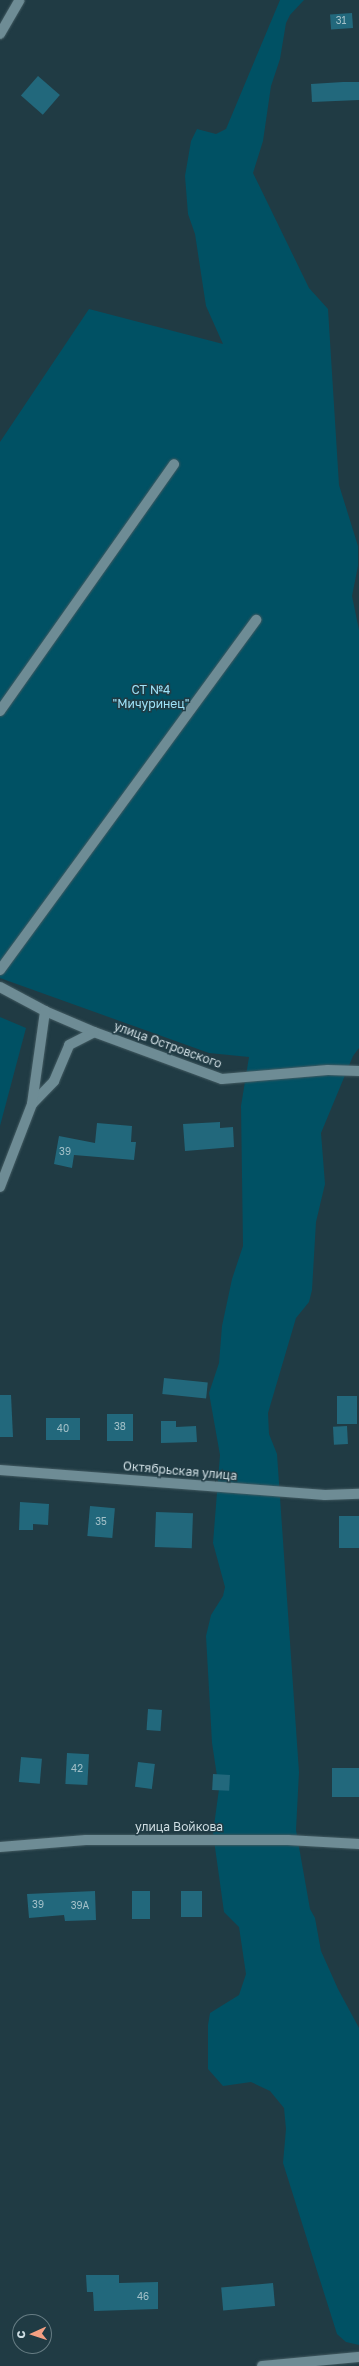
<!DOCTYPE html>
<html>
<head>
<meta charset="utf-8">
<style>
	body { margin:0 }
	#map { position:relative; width:359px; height:2366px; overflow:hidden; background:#203b44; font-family:"Golos Text",sans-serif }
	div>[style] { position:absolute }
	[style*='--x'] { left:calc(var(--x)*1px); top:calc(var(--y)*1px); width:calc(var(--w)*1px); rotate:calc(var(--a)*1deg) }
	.green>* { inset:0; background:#005164 }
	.building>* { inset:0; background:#22687c; transform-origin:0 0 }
	.roads { filter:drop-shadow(0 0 1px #425a61) drop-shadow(0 0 1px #425a61) }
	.minor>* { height:10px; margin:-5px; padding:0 5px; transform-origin:5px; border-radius:5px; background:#6e8c95 }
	span { translate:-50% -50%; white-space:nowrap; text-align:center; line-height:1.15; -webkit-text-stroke:3px #203b44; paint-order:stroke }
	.number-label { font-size:10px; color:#a3c0c8 }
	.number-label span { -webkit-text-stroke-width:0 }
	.park-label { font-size:12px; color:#9fe3f9 }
	.street-label { font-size:12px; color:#cedde2 }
	.north { position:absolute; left:12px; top:2314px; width:40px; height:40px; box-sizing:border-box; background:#203b44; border:1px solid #667c83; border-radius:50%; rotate:267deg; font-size:11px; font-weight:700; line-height:16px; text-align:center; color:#cedde2 }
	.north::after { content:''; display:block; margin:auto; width:14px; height:18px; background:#f39f82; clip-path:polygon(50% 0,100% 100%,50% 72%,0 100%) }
</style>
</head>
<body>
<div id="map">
	<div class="green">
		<i style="clip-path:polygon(280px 0,304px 0,290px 15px,286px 23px,280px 59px,271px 86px,263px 141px,253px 173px,309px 288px,328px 309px,339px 485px,358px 546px,358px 566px,352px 596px,359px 630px,359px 1048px,353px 1056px,321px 1133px,325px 1184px,316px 1222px,312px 1290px,309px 1302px,296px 1318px,268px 1413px,269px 1434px,277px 1454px,299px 1772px,296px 1830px,310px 1909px,315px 1918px,321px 1951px,338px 1989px,359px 2028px,359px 2345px,346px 2342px,337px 2334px,283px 2163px,286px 2129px,284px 2108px,270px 2091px,251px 2082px,223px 2086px,208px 2069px,208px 2025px,210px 2013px,239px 1995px,246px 1974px,239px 1927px,224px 1912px,213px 1833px,219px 1789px,212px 1743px,206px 1636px,211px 1615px,223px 1596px,225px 1587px,213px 1543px,220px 1455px,209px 1393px,219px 1363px,222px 1326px,232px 1279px,243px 1246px,241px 1106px,249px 1057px,209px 1053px,0 978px,0 442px,89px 309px,223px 344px,206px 306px,195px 234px,188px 214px,185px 176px,191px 141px,197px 129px,216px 134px,226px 129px)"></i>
		<i style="clip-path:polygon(0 1017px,26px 1028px,0 1126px)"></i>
	</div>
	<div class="building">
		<i style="left:352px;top:13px;width:15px;height:22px;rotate:86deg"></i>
		<i style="left:38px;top:76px;width:29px;height:26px;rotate:41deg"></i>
		<i style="clip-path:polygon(343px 82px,359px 82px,359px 100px,312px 102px,311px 84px)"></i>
		<i style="clip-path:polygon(220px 1122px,220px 1128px,233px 1127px,234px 1147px,185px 1151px,183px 1124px)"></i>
		<i style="clip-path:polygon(97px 1123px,132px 1126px,131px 1142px,136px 1142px,134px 1160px,74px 1155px,72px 1168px,54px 1164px,59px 1136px,95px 1143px)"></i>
		<i style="left:164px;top:1378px;width:44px;height:16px;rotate:6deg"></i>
		<i style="clip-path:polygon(0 1395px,11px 1395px,13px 1437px,0 1437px)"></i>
		<i style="left:337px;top:1396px;width:20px;height:28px"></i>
		<i style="left:107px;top:1414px;width:26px;height:27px"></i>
		<i style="left:46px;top:1418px;width:34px;height:22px"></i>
		<i style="clip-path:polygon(161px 1421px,176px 1421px,176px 1427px,196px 1426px,197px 1442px,161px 1443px)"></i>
		<i style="left:347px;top:1426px;width:18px;height:14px;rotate:87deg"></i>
		<i style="clip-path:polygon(20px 1502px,49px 1504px,48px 1525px,33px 1524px,33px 1530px,19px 1530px)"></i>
		<i style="left:90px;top:1506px;width:25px;height:30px;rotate:5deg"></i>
		<i style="left:156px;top:1512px;width:37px;height:35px;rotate:2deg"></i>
		<i style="left:339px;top:1516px;width:20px;height:32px"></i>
		<i style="left:148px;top:1709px;width:14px;height:21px;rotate:4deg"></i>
		<i style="left:67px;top:1753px;width:22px;height:31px;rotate:3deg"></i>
		<i style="left:21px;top:1757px;width:21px;height:25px;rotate:5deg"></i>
		<i style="left:138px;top:1762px;width:17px;height:25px;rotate:7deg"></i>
		<i style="left:359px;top:1768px;width:29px;height:27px;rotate:90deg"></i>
		<i style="left:213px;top:1774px;width:17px;height:16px;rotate:3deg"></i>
		<i style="clip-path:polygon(95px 1891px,96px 1920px,65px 1921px,64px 1915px,29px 1918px,27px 1894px)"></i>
		<i style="left:132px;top:1891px;width:18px;height:28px"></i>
		<i style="left:181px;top:1891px;width:21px;height:26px"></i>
		<i style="clip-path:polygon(86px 2275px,119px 2275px,119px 2283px,158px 2282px,158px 2309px,94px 2311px,93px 2292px,87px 2292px)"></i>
		<i style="left:273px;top:2283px;width:23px;height:52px;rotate:85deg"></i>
	</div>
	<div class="roads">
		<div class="minor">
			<i style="--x:0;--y:34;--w:39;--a:-60"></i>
			<i style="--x:0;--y:711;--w:302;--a:-54.8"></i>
			<i style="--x:0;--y:970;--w:434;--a:-53.8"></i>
			<i style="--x:0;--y:987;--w:51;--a:28.1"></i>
			<i style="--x:45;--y:1011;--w:53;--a:23.2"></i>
			<i style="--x:94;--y:1032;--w:136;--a:20.2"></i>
			<i style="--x:222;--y:1079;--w:106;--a:-4.9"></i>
			<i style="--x:328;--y:1070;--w:31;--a:2"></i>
			<i style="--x:32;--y:1104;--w:32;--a:-46"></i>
			<i style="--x:54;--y:1081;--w:39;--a:-67"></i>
			<i style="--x:69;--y:1045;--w:28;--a:-27"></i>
			<i style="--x:0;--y:1187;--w:89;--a:-68.9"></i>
			<i style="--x:32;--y:1104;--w:94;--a:-82"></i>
			<i style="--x:0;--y:1470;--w:326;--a:4.4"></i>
			<i style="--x:325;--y:1495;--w:34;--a:-2"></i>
			<i style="--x:0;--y:1847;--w:86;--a:-4.7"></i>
			<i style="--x:86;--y:1840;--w:202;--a:0"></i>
			<i style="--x:288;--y:1840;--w:71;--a:3.2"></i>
			<i style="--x:262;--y:2366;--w:97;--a:-5.3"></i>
		</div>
	</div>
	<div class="number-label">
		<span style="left:341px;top:21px">31</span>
		<span style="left:65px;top:1152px">39</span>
		<span style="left:120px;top:1427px">38</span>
		<span style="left:63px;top:1429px">40</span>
		<span style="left:101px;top:1522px">35</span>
		<span style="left:77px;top:1769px">42</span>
		<span style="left:38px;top:1905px">39</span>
		<span style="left:80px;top:1906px">39А</span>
		<span style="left:143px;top:2297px">46</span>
	</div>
	<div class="park-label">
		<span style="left:151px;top:697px">СТ №4<br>"Мичуринец"</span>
	</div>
	<div class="street-label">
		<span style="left:168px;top:1045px;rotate:20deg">улица Островского</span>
		<span style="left:180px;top:1471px;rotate:5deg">Октябрьская улица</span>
		<span style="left:179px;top:1827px">улица Войкова</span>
	</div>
	<div class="north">С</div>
</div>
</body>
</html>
